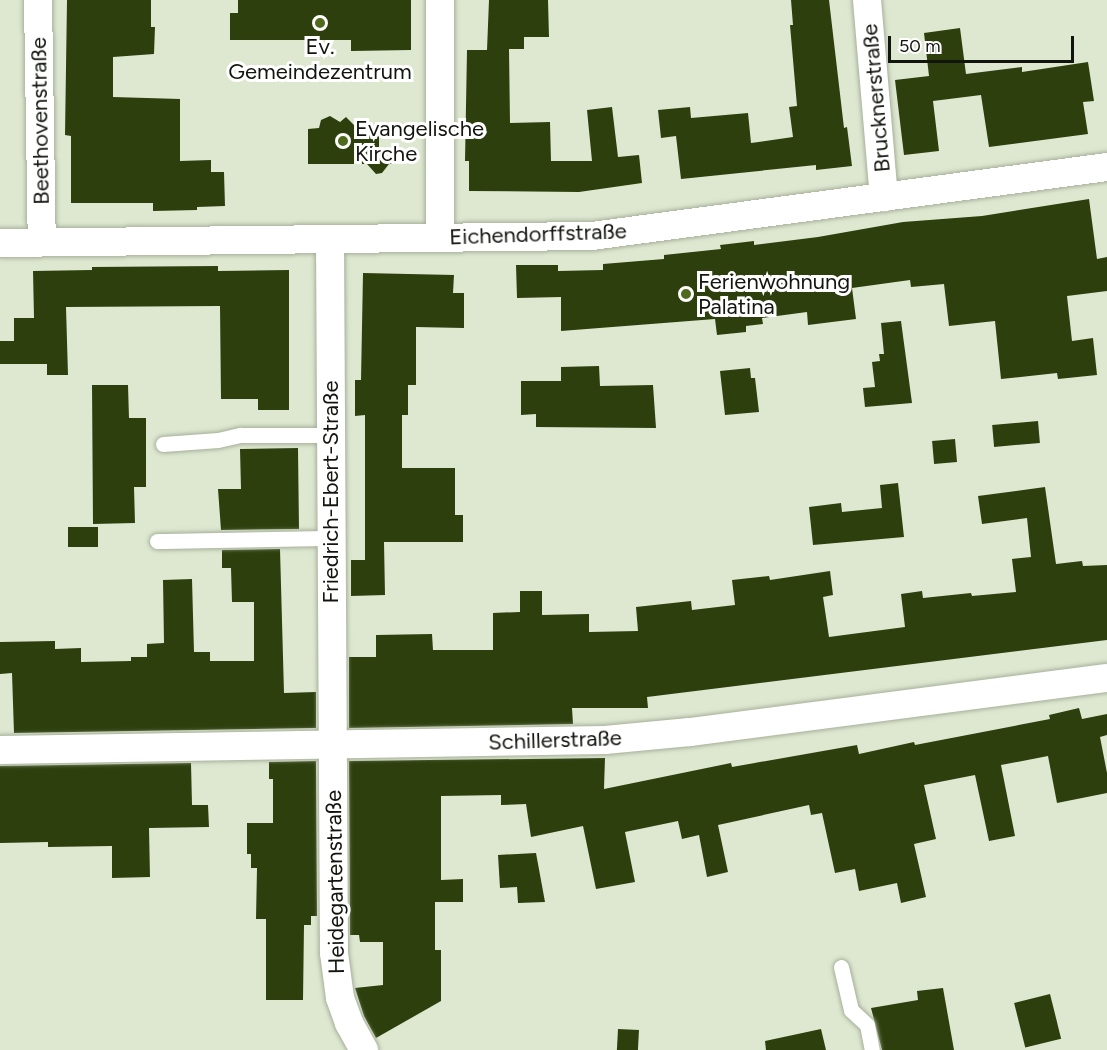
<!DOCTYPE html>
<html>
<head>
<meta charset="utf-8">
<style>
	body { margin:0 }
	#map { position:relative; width:1107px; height:1050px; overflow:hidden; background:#dee8d1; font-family:Figtree,sans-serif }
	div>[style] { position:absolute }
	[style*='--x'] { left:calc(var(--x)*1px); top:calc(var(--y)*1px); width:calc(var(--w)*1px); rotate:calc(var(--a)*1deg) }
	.building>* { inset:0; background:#2d3f0d; transform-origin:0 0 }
	.roads { filter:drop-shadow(0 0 2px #a6af9a) drop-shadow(0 0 2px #a6af9a) }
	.service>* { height:15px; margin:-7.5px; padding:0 7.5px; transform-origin:7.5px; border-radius:7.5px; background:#fff }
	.minor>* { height:28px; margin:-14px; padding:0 14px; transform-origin:14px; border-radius:14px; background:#fff }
	.dots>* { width:16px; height:16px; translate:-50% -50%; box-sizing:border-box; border:3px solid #fff; border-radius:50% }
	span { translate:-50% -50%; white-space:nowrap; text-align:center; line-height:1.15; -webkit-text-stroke:6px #fff; paint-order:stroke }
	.poi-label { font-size:22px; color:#12150e }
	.left { translate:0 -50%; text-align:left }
	.street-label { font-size:22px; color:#12150e }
	.scale { position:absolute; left:888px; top:36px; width:186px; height:27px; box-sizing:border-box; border:3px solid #12150e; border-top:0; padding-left:8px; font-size:18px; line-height:21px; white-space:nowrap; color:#12150e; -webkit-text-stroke:4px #fff; paint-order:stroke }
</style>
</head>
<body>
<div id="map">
	<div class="building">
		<i style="clip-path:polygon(67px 0,151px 0,151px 27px,155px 27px,154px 54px,113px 57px,113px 97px,180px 99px,180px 161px,211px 160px,211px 172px,224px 172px,225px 206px,197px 207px,197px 210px,153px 211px,153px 203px,71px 203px,71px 136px,65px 135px)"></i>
		<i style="clip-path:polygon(238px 0,411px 0,411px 50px,351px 51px,351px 40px,230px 40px,230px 13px,238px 13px)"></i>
		<i style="clip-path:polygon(489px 0,548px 0,549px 37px,524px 37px,524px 49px,509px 49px,510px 123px,550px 122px,551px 161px,592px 161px,587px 110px,612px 107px,618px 157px,639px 155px,642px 183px,579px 192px,469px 191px,469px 161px,465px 161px,467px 50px,487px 50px)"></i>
		<i style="clip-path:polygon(791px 0,829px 0,844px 128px,847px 127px,852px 166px,816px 170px,816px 165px,681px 179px,676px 136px,661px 138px,658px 110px,690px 107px,691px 118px,748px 113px,751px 143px,793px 137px,789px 107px,797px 106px,790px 25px,793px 25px)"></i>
		<i style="clip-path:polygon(960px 28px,966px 74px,1022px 67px,1022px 72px,1088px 62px,1094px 101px,1083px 102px,1088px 134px,989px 147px,981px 95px,933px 101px,939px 151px,904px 155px,895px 80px,929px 76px,924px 33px)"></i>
		<i style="clip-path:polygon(330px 116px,340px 122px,346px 117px,358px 129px,379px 129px,379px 149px,394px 164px,389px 164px,382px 173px,376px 174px,367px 164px,308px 164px,308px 129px,319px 128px,321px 120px)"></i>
		<i style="clip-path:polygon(1089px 199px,1097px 259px,1107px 257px,1107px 291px,1067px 296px,1072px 341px,1093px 338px,1097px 375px,1058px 379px,1057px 373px,1001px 379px,995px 321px,949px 326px,944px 284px,911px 287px,910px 280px,852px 288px,856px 319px,808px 325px,807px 312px,762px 318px,763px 324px,746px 326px,746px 332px,717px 335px,715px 319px,561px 331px,561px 297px,517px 298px,516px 265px,558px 265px,558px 271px,603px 270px,603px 264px,664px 259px,664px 255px,721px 249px,720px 245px,754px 241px,754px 245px,818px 237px,903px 222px,982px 216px)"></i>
		<i style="clip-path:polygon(218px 266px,218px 271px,289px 270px,289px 410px,258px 410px,258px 399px,221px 399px,220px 306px,66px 307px,68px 375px,47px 375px,47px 364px,0 364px,0 341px,14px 341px,14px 318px,34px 318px,33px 271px,92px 270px,92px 267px)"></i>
		<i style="clip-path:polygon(363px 273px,454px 275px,453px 293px,464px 293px,464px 328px,416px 327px,416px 385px,408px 385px,408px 415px,402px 415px,402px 468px,455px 468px,455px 515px,463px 515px,463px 542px,384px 542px,385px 595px,351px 596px,351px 560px,365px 560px,365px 415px,355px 416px,355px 380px,361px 380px)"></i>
		<i style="clip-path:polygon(901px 321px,912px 403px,865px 407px,863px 388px,875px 387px,872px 362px,880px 361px,879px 354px,884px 354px,881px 323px)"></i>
		<i style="clip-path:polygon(599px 366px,600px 386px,653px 385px,656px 428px,536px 427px,536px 414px,521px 415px,521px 381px,561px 381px,561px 367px)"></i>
		<i style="clip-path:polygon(750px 368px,751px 378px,755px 378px,759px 412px,725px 415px,720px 371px)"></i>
		<i style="clip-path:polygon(92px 385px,128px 385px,129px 418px,146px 418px,146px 487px,134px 487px,135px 523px,93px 524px)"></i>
		<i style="left:1038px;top:421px;width:22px;height:46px;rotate:85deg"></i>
		<i style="left:955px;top:439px;width:23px;height:23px;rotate:85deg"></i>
		<i style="clip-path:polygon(298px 448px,299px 529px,221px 530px,218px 489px,241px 489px,240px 449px)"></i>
		<i style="clip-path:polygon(898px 483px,904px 537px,813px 545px,809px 507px,841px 503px,842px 512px,882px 508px,880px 485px)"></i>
		<i style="clip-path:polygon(1045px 487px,1056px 564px,1082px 561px,1083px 566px,1107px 565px,1107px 640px,647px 697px,648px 708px,572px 708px,573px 724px,349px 728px,349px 657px,376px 657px,376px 635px,432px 634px,433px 650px,493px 650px,493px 613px,520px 612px,520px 591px,542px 591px,542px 615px,589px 614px,589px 632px,638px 631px,636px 607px,691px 601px,692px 610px,735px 605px,732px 580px,769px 576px,770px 580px,830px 571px,833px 595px,823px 597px,829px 637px,905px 627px,901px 594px,922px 591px,923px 598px,971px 593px,972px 596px,1016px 592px,1012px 559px,1031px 557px,1027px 518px,982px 524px,978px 496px)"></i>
		<i style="left:98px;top:527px;width:20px;height:30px;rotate:90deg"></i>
		<i style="clip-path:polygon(280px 549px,284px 693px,316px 692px,316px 728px,14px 733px,12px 673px,0 674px,0 642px,55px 641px,55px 649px,81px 648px,81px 662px,131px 661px,131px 657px,147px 657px,147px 644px,164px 643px,163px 580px,192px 579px,194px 652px,210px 652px,210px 661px,254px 661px,254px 602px,232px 602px,231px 568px,222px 568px,222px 550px)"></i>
		<i style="clip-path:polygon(1079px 708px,1082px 719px,1107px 714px,1107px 735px,1100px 737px,1107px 773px,1107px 793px,1057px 803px,1048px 756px,1001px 765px,1015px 836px,989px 841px,975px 775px,924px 785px,936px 839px,914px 844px,926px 897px,901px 903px,897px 883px,859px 891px,855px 869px,835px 873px,822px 813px,811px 815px,809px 805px,718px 825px,728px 872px,707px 877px,699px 835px,682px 839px,678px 821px,625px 832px,635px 882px,596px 889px,583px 826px,531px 837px,526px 804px,501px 805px,501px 795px,441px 796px,441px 880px,463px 879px,463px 902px,435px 902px,435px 950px,441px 950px,441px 1001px,376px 1038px,364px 1016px,355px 988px,383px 985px,383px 942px,360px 942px,359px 935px,350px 935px,349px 761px,605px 758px,604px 789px,731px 763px,732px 767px,857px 745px,859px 754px,914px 742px,915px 745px,1050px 719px,1049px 715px)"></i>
		<i style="clip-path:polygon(316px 761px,317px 916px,311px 916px,311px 925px,304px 925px,303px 1000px,266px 1000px,266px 919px,256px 919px,257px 868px,251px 868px,251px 854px,247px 854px,247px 823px,273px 823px,273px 779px,269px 779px,269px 762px)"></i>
		<i style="clip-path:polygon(191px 763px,192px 805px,208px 805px,209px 827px,149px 828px,150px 877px,112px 878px,112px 846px,48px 847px,48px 842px,0 843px,0 766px)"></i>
		<i style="clip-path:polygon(536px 853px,545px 902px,518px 903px,517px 887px,500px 888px,498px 855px)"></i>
		<i style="clip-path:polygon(943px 988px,954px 1050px,882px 1050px,871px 1008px,918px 1000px,917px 991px)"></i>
		<i style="left:1050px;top:994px;width:46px;height:37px;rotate:76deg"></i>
		<i style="left:618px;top:1029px;width:21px;height:21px;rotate:3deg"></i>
		<i style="clip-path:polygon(821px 1029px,826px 1050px,766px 1050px,765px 1041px)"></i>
	</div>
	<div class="roads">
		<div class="service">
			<i style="--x:163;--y:444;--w:55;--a:-4.2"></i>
			<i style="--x:218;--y:440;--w:23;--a:-13"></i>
			<i style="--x:240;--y:435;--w:92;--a:0"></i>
			<i style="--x:157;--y:541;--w:174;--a:-1"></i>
			<i style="--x:841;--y:967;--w:44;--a:76.9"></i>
			<i style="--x:851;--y:1010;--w:22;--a:43"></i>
			<i style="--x:867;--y:1025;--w:25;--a:79"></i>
		</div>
		<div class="minor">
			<i style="--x:38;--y:0;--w:242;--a:89.1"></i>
			<i style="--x:867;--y:0;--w:198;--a:85.1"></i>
			<i style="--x:440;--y:238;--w:238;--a:-90"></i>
			<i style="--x:330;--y:239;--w:714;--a:89.68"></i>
			<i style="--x:334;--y:953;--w:45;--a:82.4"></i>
			<i style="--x:340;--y:998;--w:27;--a:70"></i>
			<i style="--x:349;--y:1023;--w:31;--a:61"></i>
			<i style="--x:0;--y:243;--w:592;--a:-0.68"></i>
			<i style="--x:592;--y:236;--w:520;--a:-7.63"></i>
			<i style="--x:0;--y:750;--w:605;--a:-0.95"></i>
			<i style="--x:605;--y:740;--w:85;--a:-5.4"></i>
			<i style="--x:690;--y:732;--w:420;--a:-7.4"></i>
		</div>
	</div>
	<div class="dots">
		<i style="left:320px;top:23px;background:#4f6a1d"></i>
		<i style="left:343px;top:141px;background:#4f6a1d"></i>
		<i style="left:686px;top:294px;background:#4f6a1d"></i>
	</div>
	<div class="poi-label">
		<span style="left:320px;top:59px">Ev.<br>Gemeindezentrum</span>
		<span class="left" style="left:355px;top:141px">Evangelische<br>Kirche</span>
		<span class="left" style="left:698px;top:294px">Ferienwohnung<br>Palatina</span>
	</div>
	<div class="street-label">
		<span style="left:876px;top:98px;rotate:-95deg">Brucknerstraße</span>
		<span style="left:40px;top:121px;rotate:-91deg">Beethovenstraße</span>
		<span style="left:538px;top:234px;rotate:-2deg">Eichendorffstraße</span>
		<span style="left:331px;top:492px;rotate:-90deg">Friedrich-Ebert-Straße</span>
		<span style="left:555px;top:740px;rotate:-2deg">Schillerstraße</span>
		<span style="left:335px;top:882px;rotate:-91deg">Heidegartenstraße</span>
	</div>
	<div class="scale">50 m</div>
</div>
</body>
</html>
